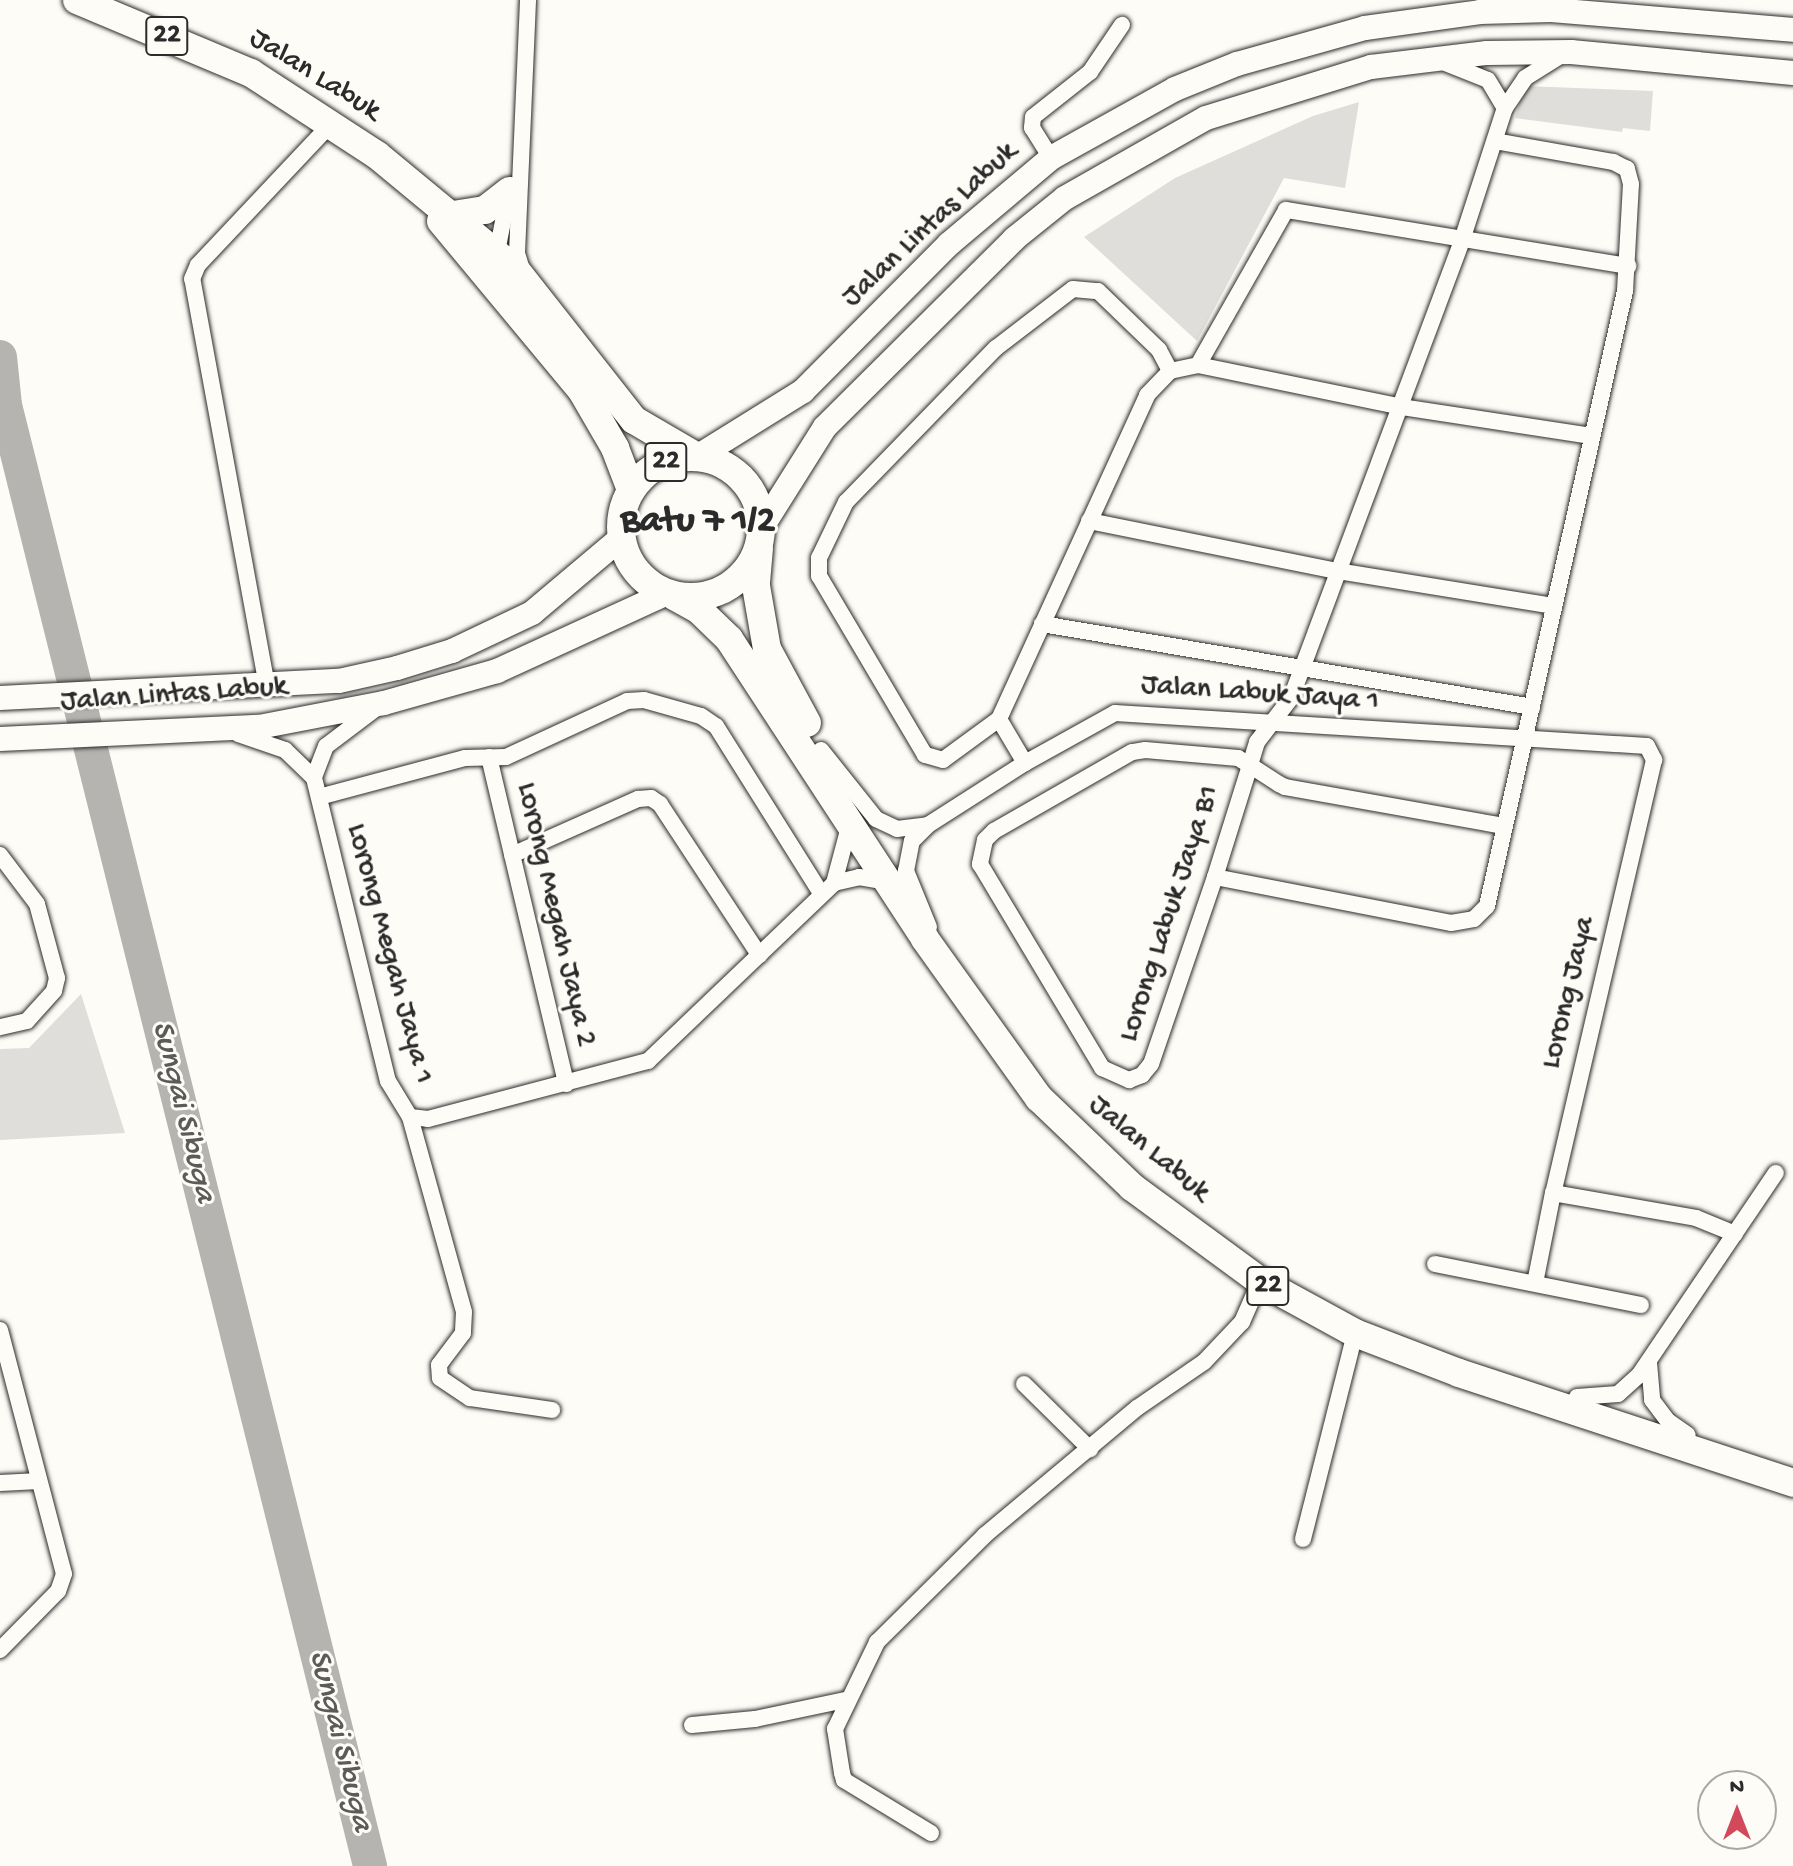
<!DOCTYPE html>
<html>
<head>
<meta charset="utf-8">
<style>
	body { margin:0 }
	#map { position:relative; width:1793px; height:1866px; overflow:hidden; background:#fdfcf7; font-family:"Gochi Hand",sans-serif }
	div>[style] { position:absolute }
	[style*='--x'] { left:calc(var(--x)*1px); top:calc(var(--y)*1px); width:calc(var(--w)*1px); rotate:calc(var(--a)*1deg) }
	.green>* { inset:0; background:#dfdeda }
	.river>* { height:34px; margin:-17px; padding:0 17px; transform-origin:17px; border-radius:17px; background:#b5b4b1 }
	.roads { filter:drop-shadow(0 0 2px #2b2b2b) drop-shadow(0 0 2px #2b2b2b) }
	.street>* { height:16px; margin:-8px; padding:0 8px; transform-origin:8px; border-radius:8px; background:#fdfcf7 }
	.primary>* { height:24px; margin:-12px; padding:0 12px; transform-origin:12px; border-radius:12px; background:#fdfcf7 }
	.highway>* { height:28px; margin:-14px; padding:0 14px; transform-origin:14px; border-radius:14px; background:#fdfcf7 }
	.highway>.ring { margin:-14px; padding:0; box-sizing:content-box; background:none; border:28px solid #fdfcf7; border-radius:50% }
	span { translate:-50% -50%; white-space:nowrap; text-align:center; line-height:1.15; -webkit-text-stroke:6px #fdfcf7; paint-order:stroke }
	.shield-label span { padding:2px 6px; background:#fdfcf7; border:2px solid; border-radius:6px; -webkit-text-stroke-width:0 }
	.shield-label { font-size:28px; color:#2b2b2b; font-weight:700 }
	.street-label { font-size:30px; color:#2b2b2b }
	.water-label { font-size:32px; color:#5b5b5a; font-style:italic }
	.district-label { font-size:38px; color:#2b2b2b; font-weight:700 }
	.north { position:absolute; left:1697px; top:1770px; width:80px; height:80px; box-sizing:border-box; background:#fdfcf7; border:2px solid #a9a8a5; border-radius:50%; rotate:0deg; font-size:22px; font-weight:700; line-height:32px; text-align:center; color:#2b2b2b }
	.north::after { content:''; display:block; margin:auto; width:28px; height:36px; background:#d1495b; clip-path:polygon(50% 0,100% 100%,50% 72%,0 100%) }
</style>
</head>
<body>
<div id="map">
	<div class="green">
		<i style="clip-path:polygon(1525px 86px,1653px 91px,1650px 131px,1623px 128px,1622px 132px,1515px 118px)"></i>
		<i style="clip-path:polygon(1359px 102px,1345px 188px,1284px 178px,1197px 341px,1084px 237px,1175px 178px,1313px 116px)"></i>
		<i style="clip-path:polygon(81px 994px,125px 1133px,0 1140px,0 1049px,29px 1048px)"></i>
	</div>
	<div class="river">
		<i style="--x:0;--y:357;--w:48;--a:84.1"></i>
		<i style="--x:5;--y:405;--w:1506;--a:75.97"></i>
	</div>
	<div class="roads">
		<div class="street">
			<i style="--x:1443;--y:62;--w:48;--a:21.8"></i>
			<i style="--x:1488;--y:80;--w:33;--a:59"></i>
			<i style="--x:1051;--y:158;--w:36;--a:-122"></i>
			<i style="--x:1032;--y:128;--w:11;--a:-85"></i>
			<i style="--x:1033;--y:117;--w:73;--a:-38.3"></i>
			<i style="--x:1090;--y:72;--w:57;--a:-55.8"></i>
			<i style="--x:497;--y:252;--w:62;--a:-78.9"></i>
			<i style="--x:523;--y:273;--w:21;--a:-107"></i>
			<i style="--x:517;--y:253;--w:253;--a:-87.5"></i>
			<i style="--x:1198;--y:365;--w:178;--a:-60.4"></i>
			<i style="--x:1286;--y:210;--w:347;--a:9.3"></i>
			<i style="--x:1089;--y:521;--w:253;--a:11.4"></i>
			<i style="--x:1337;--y:571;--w:220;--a:9.2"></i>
			<i style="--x:1042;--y:624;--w:497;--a:9.6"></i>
			<i style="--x:267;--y:686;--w:414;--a:-100.4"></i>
			<i style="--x:192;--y:279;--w:15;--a:-67"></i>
			<i style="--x:198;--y:265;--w:195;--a:-46.7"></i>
			<i style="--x:375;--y:709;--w:61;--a:142.9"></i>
			<i style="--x:326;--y:746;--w:34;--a:111"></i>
			<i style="--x:314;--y:778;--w:312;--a:76.3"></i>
			<i style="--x:388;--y:1081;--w:42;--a:58.6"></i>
			<i style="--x:410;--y:1117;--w:18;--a:6"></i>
			<i style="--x:428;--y:1119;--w:228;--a:-14.8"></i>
			<i style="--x:648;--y:1061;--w:257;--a:-43.7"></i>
			<i style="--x:834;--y:883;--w:62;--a:-75.1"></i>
			<i style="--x:999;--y:719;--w:69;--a:143.8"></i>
			<i style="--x:943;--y:760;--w:19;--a:-164"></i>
			<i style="--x:925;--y:755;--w:208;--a:-120.6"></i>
			<i style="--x:819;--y:576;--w:18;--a:-90"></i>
			<i style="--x:819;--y:558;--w:62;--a:-64.3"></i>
			<i style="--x:846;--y:502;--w:215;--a:-45.8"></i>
			<i style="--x:996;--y:348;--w:97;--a:-37.5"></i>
			<i style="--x:1073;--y:289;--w:25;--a:5"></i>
			<i style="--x:1098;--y:291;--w:85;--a:44"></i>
			<i style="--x:1159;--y:350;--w:24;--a:62"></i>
			<i style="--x:238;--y:734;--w:50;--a:18.8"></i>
			<i style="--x:285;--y:750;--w:40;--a:44"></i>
			<i style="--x:821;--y:750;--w:88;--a:51.4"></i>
			<i style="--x:876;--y:819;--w:23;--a:25"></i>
			<i style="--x:897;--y:829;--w:31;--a:-7"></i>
			<i style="--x:489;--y:757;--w:336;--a:76.7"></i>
			<i style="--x:1025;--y:763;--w:51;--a:-120.6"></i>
			<i style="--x:999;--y:719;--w:356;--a:-65.4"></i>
			<i style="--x:1147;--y:395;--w:33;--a:-46"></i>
			<i style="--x:1170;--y:371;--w:29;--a:-12"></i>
			<i style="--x:1198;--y:365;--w:208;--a:11.6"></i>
			<i style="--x:1402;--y:407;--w:192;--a:8.7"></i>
			<i style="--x:319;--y:797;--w:151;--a:-15"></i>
			<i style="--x:465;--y:758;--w:41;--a:-1.4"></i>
			<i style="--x:506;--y:757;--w:133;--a:-24.8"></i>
			<i style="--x:627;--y:701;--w:17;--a:-3"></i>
			<i style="--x:644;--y:700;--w:59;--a:15.7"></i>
			<i style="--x:701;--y:716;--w:18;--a:34"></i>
			<i style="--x:716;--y:726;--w:199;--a:57.9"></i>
			<i style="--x:1504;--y:826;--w:222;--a:-169.9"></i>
			<i style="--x:1285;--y:787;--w:7;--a:-153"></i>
			<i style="--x:1279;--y:784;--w:35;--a:-147"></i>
			<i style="--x:1250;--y:765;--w:8;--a:-150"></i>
			<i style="--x:1243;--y:761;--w:6;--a:-149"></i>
			<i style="--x:1238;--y:758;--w:93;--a:-175.1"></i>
			<i style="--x:1145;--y:750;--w:13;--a:171"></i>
			<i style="--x:1132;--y:752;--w:159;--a:150.2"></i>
			<i style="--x:994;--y:831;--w:13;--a:135"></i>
			<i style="--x:985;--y:840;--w:25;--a:102"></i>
			<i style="--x:980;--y:864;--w:238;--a:59.1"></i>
			<i style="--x:1102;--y:1068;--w:30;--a:24"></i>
			<i style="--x:1129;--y:1080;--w:14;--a:-21"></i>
			<i style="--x:1142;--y:1075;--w:14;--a:-51"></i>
			<i style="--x:1151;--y:1064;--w:198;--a:-71.1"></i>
			<i style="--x:1215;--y:877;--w:117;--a:-72.6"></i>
			<i style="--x:1250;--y:765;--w:24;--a:-73"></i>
			<i style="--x:1257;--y:742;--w:56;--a:-52.3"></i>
			<i style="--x:1291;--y:698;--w:489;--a:-69.5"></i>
			<i style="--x:1462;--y:240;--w:139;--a:-72"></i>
			<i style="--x:1505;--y:108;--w:36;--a:-56"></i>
			<i style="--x:1525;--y:78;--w:41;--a:-32.2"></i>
			<i style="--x:0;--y:855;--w:61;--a:52.9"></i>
			<i style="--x:37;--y:904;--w:77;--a:74.9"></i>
			<i style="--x:57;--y:978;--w:13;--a:103"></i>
			<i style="--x:54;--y:991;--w:40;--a:132"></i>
			<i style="--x:27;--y:1021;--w:28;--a:167"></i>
			<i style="--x:512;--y:855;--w:138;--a:-24"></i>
			<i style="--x:638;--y:799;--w:13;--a:-4"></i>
			<i style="--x:651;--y:798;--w:11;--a:34"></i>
			<i style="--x:660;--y:804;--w:181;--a:56.7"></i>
			<i style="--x:1215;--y:877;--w:240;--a:11"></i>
			<i style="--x:1451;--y:923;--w:23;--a:-10"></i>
			<i style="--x:1474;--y:919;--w:18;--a:-45"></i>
			<i style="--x:1487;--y:906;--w:630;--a:-77.35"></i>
			<i style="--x:1625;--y:291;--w:107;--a:-86.8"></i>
			<i style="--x:1631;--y:184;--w:16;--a:-105"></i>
			<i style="--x:1627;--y:169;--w:16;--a:-153"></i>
			<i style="--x:1613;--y:162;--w:120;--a:-169.9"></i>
			<i style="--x:834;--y:883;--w:26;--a:-13"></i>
			<i style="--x:859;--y:877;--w:28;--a:10"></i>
			<i style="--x:929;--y:927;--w:61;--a:-112.3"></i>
			<i style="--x:906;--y:871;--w:31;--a:-79"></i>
			<i style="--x:912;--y:841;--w:23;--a:-45"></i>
			<i style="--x:928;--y:825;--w:115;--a:-32.6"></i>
			<i style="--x:1025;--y:763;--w:103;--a:-29.1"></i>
			<i style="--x:1115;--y:713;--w:533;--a:3.55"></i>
			<i style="--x:1647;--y:746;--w:16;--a:63"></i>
			<i style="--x:1654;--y:760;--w:445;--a:103.1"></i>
			<i style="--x:1553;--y:1193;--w:145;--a:9.9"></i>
			<i style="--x:1696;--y:1218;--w:42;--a:22.3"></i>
			<i style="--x:410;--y:1117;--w:202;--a:74.5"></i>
			<i style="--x:464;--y:1312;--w:21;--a:93"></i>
			<i style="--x:463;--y:1333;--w:40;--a:127"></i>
			<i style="--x:439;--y:1365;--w:13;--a:86"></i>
			<i style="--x:440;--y:1378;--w:36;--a:34"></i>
			<i style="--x:470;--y:1398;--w:83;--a:8.3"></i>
			<i style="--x:1435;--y:1264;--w:210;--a:11.3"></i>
			<i style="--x:1535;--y:1283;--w:92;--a:-78.7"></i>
			<i style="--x:0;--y:1330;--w:252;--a:75.3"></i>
			<i style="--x:64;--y:1574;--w:18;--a:109"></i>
			<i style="--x:58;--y:1591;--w:83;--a:134.5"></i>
			<i style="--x:1649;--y:1363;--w:37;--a:85"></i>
			<i style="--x:1652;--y:1400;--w:26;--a:53"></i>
			<i style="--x:1668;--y:1421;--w:24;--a:35"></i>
			<i style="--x:1024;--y:1384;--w:93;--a:44.6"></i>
			<i style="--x:1577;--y:1397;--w:41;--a:-4.2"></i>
			<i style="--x:1618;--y:1394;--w:28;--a:-42"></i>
			<i style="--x:1639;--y:1375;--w:244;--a:-55.9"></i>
			<i style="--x:0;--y:1483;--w:39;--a:-3"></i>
			<i style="--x:1303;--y:1539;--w:212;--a:-75.8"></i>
			<i style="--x:692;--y:1725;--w:63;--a:-5.4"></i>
			<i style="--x:755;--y:1719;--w:92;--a:-11.9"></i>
			<i style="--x:931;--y:1833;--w:102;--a:-148.7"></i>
			<i style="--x:844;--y:1780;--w:7;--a:-106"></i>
			<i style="--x:842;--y:1773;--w:45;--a:-99"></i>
			<i style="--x:835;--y:1729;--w:97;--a:-64.2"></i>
			<i style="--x:877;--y:1642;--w:152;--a:-44.7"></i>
			<i style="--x:985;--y:1535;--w:198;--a:-39.9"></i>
			<i style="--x:1137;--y:1408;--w:81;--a:-34.5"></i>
			<i style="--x:1204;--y:1362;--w:55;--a:-46.5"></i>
			<i style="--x:1242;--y:1322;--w:45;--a:-66.3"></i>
		</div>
		<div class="primary">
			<i style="--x:697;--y:457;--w:125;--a:-31.9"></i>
			<i style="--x:803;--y:391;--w:207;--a:-45.2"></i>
			<i style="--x:949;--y:244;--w:133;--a:-40.1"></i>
			<i style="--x:1051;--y:158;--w:142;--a:-29.1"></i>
			<i style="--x:1175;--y:89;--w:67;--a:-22"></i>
			<i style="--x:1237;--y:64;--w:133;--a:-15.7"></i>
			<i style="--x:1365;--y:28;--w:116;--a:-7.9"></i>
			<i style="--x:1480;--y:12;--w:71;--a:-1.6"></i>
			<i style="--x:1551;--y:10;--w:243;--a:4.7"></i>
			<i style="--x:762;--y:527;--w:118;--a:-57.8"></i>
			<i style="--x:825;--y:427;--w:267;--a:-44.8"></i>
			<i style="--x:1014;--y:239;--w:65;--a:-38.8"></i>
			<i style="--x:1065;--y:198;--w:162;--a:-29.6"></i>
			<i style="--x:1206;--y:118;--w:173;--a:-17.2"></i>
			<i style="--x:1371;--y:67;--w:117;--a:-6.9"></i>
			<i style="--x:1487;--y:53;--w:84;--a:-0.7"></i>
			<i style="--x:1571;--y:52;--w:223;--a:5.4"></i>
			<i style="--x:0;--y:698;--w:339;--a:-2.9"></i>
			<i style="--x:339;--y:681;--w:59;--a:-12.6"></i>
			<i style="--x:397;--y:668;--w:58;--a:-17.2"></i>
			<i style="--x:452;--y:651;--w:89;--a:-25.4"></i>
			<i style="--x:532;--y:613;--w:116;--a:-40.1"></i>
			<i style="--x:0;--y:739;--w:259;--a:-2.7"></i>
			<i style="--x:259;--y:727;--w:127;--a:-10.9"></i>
			<i style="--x:384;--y:703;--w:117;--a:-15.8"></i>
			<i style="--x:497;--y:671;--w:187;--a:-24.6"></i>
		</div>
		<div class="highway">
			<i style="--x:77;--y:0;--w:189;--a:22.8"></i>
			<i style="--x:251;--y:73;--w:150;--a:33.1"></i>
			<i style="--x:377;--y:155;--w:179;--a:39.6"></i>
			<i style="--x:515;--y:269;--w:192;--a:51.8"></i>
			<i style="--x:634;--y:420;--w:73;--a:30.4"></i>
			<i style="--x:453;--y:215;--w:32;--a:-9"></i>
			<i style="--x:485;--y:210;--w:31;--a:-38"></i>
			<i style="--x:441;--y:221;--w:221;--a:50.3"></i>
			<i style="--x:582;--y:391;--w:66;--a:59.9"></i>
			<i style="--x:615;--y:448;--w:45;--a:69.1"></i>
			<i class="ring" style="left:621px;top:457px;width:112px;height:112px"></i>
			<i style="--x:759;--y:548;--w:38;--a:95"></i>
			<i style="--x:756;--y:586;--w:64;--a:80.1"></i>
			<i style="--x:767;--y:649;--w:84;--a:61.6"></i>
			<i style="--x:674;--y:596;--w:29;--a:29"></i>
			<i style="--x:699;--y:610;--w:42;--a:44"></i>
			<i style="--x:729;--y:639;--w:358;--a:56.8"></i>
			<i style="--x:925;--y:939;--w:196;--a:54.4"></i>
			<i style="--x:1039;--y:1098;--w:129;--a:43.7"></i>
			<i style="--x:1132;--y:1187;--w:159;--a:36.3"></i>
			<i style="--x:1260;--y:1281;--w:108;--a:28.7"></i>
			<i style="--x:1355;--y:1333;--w:111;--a:21"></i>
			<i style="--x:1459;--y:1373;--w:352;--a:18.2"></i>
		</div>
	</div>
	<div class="shield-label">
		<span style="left:167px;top:36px">22</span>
		<span style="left:666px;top:462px">22</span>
		<span style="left:1268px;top:1286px">22</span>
	</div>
	<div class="street-label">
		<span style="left:314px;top:76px;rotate:32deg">Jalan Labuk</span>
		<span style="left:931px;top:226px;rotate:-43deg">Jalan Lintas Labuk</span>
		<span style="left:1260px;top:695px;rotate:4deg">Jalan Labuk Jaya 1</span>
		<span style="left:174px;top:696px;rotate:-4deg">Jalan Lintas Labuk</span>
		<span style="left:1171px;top:914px;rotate:-72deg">Lorong Labuk Jaya B1</span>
		<span style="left:554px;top:915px;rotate:77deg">Lorong Megah Jaya 2</span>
		<span style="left:388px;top:954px;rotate:75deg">Lorong Megah Jaya 1</span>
		<span style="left:1570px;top:993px;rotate:-77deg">Lorong Jaya</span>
		<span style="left:1148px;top:1150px;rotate:40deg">Jalan Labuk</span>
	</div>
	<div class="water-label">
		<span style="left:182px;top:1112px;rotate:76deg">Sungai Sibuga</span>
		<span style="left:339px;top:1741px;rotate:76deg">Sungai Sibuga</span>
	</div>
	<div class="district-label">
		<span style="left:698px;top:523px">Batu 7 1/2</span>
	</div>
	<div class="north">N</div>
</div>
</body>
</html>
